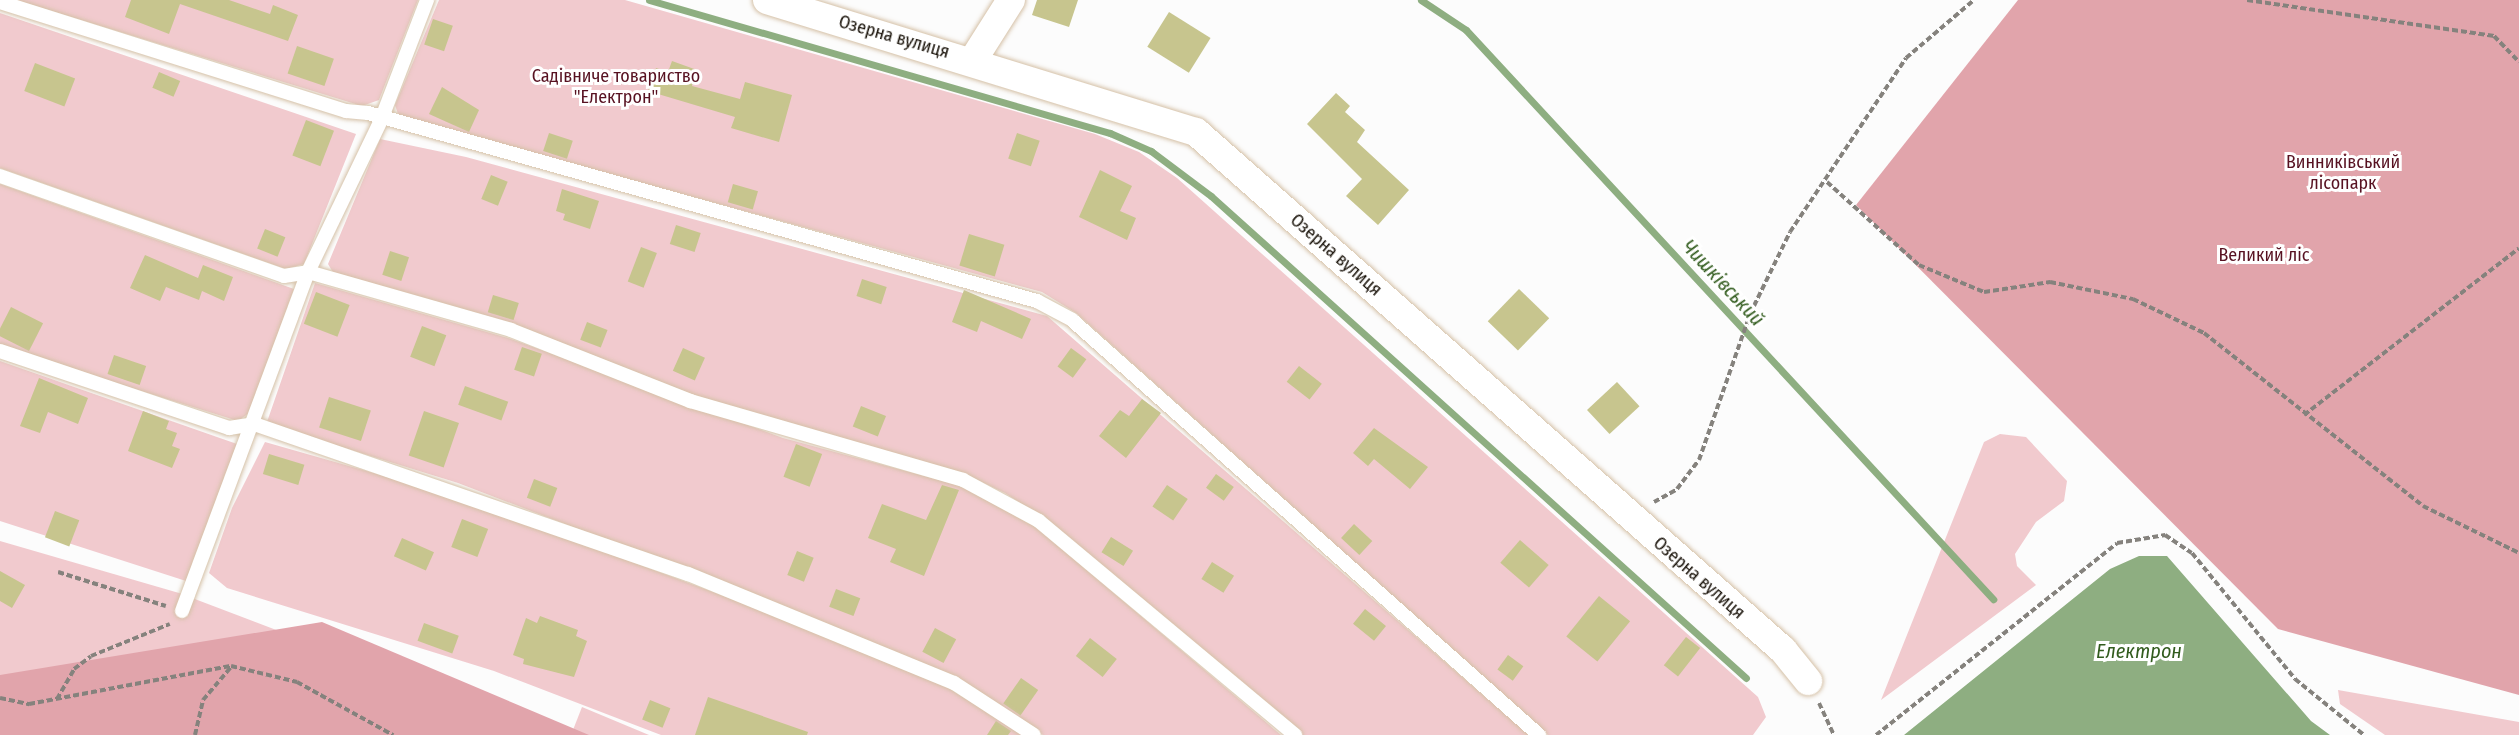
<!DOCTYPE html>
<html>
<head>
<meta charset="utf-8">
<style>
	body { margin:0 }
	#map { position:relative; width:2519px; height:735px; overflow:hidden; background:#fcfcfc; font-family:"Fira Sans Condensed",sans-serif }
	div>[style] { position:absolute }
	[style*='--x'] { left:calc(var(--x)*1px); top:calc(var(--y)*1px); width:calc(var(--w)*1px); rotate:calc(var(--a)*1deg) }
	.green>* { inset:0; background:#f1cace }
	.forest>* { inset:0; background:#e1a4ab }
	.water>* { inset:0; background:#8eae81 }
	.stream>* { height:7px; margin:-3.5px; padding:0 3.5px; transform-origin:3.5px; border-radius:3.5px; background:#8eae81 }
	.building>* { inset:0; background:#c7c58e; transform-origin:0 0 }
	.path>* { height:4px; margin-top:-2px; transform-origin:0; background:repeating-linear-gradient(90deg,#85827d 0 6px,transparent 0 9px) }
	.roads { filter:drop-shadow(0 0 2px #d5c1a7) drop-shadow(0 0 2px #d5c1a7) }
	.service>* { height:14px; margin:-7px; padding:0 7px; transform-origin:7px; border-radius:7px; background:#fff }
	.minor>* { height:28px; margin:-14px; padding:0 14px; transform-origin:14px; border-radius:14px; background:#fff }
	span { translate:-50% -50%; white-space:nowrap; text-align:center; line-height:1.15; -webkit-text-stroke:6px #fff; paint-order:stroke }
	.street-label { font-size:18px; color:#181108 }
	.park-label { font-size:18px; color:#571121 }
	.water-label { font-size:20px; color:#325c1e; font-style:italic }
</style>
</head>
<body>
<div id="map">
	<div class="green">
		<i style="clip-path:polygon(16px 0,418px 0,379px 100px,362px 106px)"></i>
		<i style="clip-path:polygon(439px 0,625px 0,1095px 134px,1139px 152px,1177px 178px,1758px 697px,1766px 717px,1753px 735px,1548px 735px,1076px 313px,1042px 292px,399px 117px,395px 105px)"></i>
		<i style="clip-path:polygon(0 13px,356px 134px,304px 264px,286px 269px,0 168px)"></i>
		<i style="clip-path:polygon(380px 139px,466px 157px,1047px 316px,1529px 735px,1301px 735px,1040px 516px,1005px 493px,965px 474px,791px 428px,694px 395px,513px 324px,334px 274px,328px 264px)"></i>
		<i style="clip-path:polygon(0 184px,294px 289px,249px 413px,238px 421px,0 347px)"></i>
		<i style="clip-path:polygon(315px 283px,508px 338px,783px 438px,961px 486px,1037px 528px,1281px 735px,1043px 735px,954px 676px,819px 621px,458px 483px,274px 426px,267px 422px)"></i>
		<i style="clip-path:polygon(0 361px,237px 444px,186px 581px,0 521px)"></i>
		<i style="clip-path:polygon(2000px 434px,2026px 437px,2067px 481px,2064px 501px,2036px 522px,2015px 554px,2017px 566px,2036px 585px,1881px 700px,1984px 442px)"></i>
		<i style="clip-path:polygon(265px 442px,454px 496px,737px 601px,948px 688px,1024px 735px,661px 735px,494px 671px,227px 588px,209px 573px,232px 508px)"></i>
		<i style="clip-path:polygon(0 541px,179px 593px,552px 735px,0 735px)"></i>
		<i style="clip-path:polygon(2338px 690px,2519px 722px,2519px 735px,2385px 735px,2340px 704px)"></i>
		<i style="clip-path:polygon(582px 707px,649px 735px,571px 735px)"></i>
	</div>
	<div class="forest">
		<i style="clip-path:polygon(2018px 0,2519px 0,2519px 695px,2278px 629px,1856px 205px)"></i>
		<i style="clip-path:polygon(322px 622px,589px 735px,0 735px,0 675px)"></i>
	</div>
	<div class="water">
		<i style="clip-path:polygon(2139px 556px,2167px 556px,2311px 721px,2330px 735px,1904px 735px,2110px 569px)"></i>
	</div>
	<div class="stream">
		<i style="--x:649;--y:0;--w:480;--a:16.1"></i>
		<i style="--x:1110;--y:133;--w:45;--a:23.7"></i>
		<i style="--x:1151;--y:151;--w:75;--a:36.9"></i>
		<i style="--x:1211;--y:196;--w:720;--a:42.02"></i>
		<i style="--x:1421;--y:0;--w:54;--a:33.7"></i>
		<i style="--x:1466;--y:30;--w:776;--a:47.19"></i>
	</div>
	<div class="building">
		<i style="clip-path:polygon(131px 0,229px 0,270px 14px,273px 5px,298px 15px,288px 41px,180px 4px,169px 34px,125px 17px)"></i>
		<i style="clip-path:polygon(1037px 0,1078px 0,1069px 27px,1032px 15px)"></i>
		<i style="left:1169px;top:12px;width:49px;height:41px;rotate:32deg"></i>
		<i style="left:433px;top:19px;width:21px;height:27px;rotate:19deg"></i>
		<i style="left:297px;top:46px;width:39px;height:29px;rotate:19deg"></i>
		<i style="clip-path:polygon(672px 61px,697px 70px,692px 86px,740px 99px,745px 82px,792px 95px,779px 142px,731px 128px,735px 117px,648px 91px,656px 68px,668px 72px)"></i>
		<i style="left:35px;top:63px;width:43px;height:30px;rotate:21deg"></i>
		<i style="left:159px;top:72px;width:23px;height:17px;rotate:23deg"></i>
		<i style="clip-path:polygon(442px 87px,479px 110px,469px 132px,429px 114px)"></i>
		<i style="clip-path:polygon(1336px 93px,1350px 106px,1345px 112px,1365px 130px,1357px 142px,1409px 190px,1378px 225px,1346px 196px,1362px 179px,1307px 124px)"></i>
		<i style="left:306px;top:120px;width:30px;height:38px;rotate:21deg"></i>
		<i style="left:549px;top:133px;width:25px;height:19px;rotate:18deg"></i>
		<i style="left:1017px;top:133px;width:24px;height:27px;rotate:19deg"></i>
		<i style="clip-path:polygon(1100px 170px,1132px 186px,1120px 211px,1136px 218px,1127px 240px,1079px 217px)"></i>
		<i style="left:491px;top:175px;width:18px;height:26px;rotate:22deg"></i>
		<i style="left:733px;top:184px;width:26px;height:19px;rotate:16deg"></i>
		<i style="clip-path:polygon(562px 189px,599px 201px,590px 229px,563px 220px,565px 214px,556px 211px)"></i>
		<i style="left:676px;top:225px;width:26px;height:20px;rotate:18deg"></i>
		<i style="left:265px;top:229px;width:22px;height:21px;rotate:22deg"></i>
		<i style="left:969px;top:234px;width:37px;height:33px;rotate:17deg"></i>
		<i style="left:641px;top:247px;width:17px;height:37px;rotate:21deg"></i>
		<i style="left:390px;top:251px;width:20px;height:25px;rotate:18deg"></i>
		<i style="clip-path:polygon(145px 255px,198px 278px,203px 265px,233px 277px,224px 301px,202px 291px,199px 300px,166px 287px,160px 301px,130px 288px)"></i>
		<i style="left:862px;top:279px;width:26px;height:18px;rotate:18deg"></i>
		<i style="left:1519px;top:289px;width:42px;height:45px;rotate:44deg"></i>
		<i style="clip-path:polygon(964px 290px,1031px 319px,1022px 339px,981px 321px,977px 332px,952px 322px)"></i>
		<i style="left:316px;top:292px;width:36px;height:34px;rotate:21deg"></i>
		<i style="left:493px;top:295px;width:27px;height:18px;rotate:17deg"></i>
		<i style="left:11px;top:307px;width:36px;height:31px;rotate:27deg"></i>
		<i style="left:587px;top:322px;width:22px;height:19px;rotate:21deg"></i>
		<i style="left:422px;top:326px;width:26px;height:33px;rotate:21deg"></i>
		<i style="left:522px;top:347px;width:21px;height:24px;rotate:19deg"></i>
		<i style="left:683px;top:348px;width:24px;height:25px;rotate:24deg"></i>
		<i style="left:1071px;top:348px;width:19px;height:23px;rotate:36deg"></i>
		<i style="left:114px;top:355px;width:34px;height:20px;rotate:19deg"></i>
		<i style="left:1299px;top:366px;width:29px;height:20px;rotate:38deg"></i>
		<i style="clip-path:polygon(39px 378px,88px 398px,78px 424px,48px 412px,40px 433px,20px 426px)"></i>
		<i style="left:1617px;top:382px;width:33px;height:41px;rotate:47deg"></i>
		<i style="left:465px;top:386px;width:46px;height:20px;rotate:20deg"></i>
		<i style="left:329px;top:397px;width:44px;height:32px;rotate:18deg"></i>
		<i style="clip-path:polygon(1142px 399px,1161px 413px,1126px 458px,1099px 436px,1120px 410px,1129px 416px)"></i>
		<i style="left:861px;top:406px;width:27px;height:22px;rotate:22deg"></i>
		<i style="clip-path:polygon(143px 411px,169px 421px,166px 429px,177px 433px,172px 446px,180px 449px,172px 468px,128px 451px)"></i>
		<i style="left:424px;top:411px;width:37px;height:47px;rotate:19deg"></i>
		<i style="clip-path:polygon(1374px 428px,1428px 467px,1410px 489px,1374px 459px,1368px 466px,1353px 453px)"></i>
		<i style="left:796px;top:444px;width:28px;height:35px;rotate:21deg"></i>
		<i style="left:269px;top:454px;width:37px;height:21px;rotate:17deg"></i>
		<i style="left:1216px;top:474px;width:22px;height:17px;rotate:36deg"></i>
		<i style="left:534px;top:479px;width:25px;height:20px;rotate:21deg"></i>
		<i style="clip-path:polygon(942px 485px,959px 490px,924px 576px,890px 562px,896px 549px,868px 538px,882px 504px,926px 520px)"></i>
		<i style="left:1167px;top:485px;width:25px;height:26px;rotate:34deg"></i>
		<i style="left:55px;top:511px;width:26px;height:28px;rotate:21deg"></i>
		<i style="left:462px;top:519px;width:28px;height:30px;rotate:21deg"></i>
		<i style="left:1354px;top:524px;width:25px;height:19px;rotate:43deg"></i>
		<i style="left:1111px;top:537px;width:26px;height:18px;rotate:32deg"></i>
		<i style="left:402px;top:538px;width:35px;height:20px;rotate:24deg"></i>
		<i style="left:1520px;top:540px;width:38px;height:30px;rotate:41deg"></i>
		<i style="left:797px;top:551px;width:18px;height:26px;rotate:22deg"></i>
		<i style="left:1212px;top:562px;width:26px;height:20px;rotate:32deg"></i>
		<i style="clip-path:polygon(0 571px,25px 585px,12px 608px,0 601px)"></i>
		<i style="left:836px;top:589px;width:26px;height:19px;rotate:21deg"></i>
		<i style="left:1599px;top:596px;width:40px;height:52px;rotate:39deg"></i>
		<i style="left:1365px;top:609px;width:27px;height:19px;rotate:39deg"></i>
		<i style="clip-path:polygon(540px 616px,578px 630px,576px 636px,587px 641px,574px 677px,523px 664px,524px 659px,513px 655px,526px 618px,537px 623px)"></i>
		<i style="left:424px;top:623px;width:37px;height:19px;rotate:20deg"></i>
		<i style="left:935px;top:628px;width:24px;height:27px;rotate:28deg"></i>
		<i style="left:1686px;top:637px;width:18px;height:36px;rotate:38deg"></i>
		<i style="left:1090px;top:638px;width:34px;height:23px;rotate:38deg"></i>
		<i style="left:1508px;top:655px;width:19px;height:18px;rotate:36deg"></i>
		<i style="left:1021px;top:678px;width:21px;height:31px;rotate:35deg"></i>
		<i style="clip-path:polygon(708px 697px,808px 732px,807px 735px,695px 735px)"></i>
		<i style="left:650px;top:700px;width:22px;height:21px;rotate:22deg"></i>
		<i style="clip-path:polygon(996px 721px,1011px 731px,1008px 735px,987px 735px)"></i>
	</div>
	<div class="path">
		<i style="--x:2247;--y:0;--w:250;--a:8.3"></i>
		<i style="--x:2494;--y:36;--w:36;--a:46"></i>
		<i style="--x:1827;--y:182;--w:124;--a:42.1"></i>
		<i style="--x:1919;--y:265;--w:70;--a:22.6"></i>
		<i style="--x:1984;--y:292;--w:67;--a:-8.6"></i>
		<i style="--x:2050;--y:282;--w:85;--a:11.6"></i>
		<i style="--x:2133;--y:299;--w:79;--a:25.6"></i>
		<i style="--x:2204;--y:333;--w:279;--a:38.3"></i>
		<i style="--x:2423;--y:506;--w:107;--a:26.1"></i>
		<i style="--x:2304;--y:415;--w:272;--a:-37.8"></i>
		<i style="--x:1654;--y:502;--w:26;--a:-29"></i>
		<i style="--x:1677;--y:489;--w:36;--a:-53"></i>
		<i style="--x:1699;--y:460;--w:155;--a:-70.7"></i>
		<i style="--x:1750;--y:314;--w:91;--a:-64"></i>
		<i style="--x:1790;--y:232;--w:209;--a:-56.3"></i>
		<i style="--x:1906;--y:58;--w:89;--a:-40.5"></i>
		<i style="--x:58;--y:572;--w:113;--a:17.5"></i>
		<i style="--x:0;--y:698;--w:30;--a:12"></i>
		<i style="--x:29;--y:704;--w:206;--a:-10.7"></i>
		<i style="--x:231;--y:666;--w:68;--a:13.6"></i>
		<i style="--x:297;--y:682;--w:110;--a:28.9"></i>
		<i style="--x:57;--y:699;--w:34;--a:-60"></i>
		<i style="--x:74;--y:669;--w:21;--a:-37"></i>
		<i style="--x:91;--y:656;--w:85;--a:-22.1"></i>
		<i style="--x:1819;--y:703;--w:35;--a:65"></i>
		<i style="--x:195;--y:735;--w:36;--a:-77"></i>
		<i style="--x:203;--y:700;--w:43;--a:-49.7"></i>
		<i style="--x:1876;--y:735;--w:308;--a:-38.5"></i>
		<i style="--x:2117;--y:543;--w:49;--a:-9.5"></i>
		<i style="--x:2165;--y:535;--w:32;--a:34"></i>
		<i style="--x:2192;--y:553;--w:163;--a:50.7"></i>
		<i style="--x:2295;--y:679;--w:89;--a:39.1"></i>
	</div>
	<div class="roads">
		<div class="service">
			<i style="--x:0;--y:2;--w:363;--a:17.5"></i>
			<i style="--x:346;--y:111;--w:22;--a:5"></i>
			<i style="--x:368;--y:113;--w:695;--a:15.7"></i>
			<i style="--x:1037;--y:301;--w:40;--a:28"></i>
			<i style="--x:1072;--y:320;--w:625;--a:41.63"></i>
			<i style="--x:0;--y:176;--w:301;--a:19.4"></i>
			<i style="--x:284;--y:276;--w:24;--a:-9"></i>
			<i style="--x:308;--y:272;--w:211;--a:15.9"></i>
			<i style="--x:511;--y:330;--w:193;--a:21.6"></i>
			<i style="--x:690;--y:401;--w:284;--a:16.1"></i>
			<i style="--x:963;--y:480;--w:86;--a:28.3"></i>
			<i style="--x:1039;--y:521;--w:334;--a:39.9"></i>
			<i style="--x:0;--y:351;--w:242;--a:18.6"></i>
			<i style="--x:229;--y:428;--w:25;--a:-9"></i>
			<i style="--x:254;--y:424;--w:459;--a:19.1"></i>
			<i style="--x:688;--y:574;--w:287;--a:22.3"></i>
			<i style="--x:954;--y:683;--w:95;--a:33"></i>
			<i style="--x:182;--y:611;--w:362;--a:-69.6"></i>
			<i style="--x:308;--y:272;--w:169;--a:-64.3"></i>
			<i style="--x:381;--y:120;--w:129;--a:-69"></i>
		</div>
		<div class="minor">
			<i style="--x:767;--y:0;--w:449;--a:17.1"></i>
			<i style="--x:1196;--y:132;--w:783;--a:41.43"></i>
			<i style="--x:1783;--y:650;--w:40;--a:51"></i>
			<i style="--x:973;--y:60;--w:71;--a:-57.7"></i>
		</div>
	</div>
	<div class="street-label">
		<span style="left:894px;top:37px;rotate:16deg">Озерна вулиця</span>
		<span style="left:1336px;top:255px;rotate:41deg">Озерна вулиця</span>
		<span style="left:1699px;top:578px;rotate:41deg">Озерна вулиця</span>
	</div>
	<div class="park-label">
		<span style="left:616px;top:87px">Садівниче товариство<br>"Електрон"</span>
		<span style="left:2343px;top:173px">Винниківський<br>лісопарк</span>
		<span style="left:2264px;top:255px">Великий ліс</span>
	</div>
	<div class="water-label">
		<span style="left:1723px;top:283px;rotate:47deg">Чишківський</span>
		<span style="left:2139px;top:651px">Електрон</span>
	</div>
</div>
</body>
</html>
